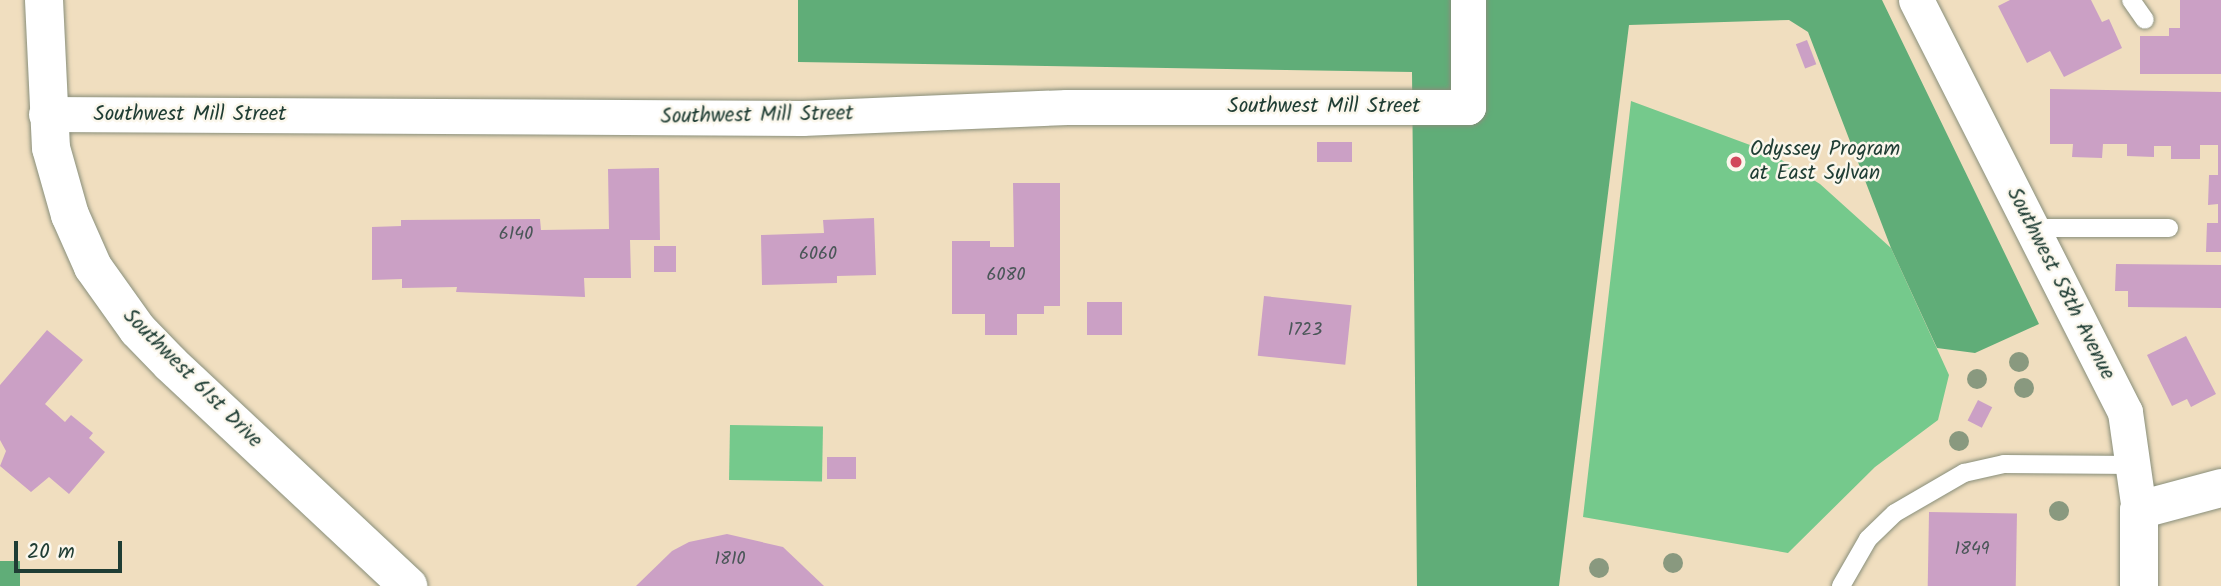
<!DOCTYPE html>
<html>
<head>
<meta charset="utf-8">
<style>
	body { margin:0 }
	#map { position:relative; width:2221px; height:586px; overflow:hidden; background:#f0debf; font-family:Kalam,sans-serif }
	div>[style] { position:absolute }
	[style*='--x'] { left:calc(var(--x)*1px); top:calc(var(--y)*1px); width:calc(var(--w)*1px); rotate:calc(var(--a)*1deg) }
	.green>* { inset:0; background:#75c98c; transform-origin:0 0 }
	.forest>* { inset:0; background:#60ad78; transform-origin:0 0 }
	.building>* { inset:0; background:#cba0c5; transform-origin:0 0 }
	.roads { filter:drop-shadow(0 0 2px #888e7a) drop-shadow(0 0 2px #888e7a) }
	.service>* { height:18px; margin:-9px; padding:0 9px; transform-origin:9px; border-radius:9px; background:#fff }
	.minor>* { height:35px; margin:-17.5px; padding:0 17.5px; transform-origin:17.5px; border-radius:17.5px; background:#fff }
	.tertiary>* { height:38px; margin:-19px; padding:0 19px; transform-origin:19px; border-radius:19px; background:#fff }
	.trees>* { width:20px; height:20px; margin:-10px; border-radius:50%; background:#89997f }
	.dots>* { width:19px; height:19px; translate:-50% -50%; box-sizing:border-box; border:4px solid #fbf7ec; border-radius:50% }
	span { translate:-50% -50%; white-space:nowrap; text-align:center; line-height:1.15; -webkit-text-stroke:5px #fbf7ec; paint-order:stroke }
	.number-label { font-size:18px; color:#4a5658 }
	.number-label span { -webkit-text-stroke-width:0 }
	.street-label { font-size:21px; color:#1f3d34 }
	.poi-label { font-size:21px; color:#1f3d34 }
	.left { translate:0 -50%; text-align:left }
	.scale { position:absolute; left:14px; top:541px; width:108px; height:32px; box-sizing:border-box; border:4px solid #1f3d34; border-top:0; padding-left:9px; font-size:21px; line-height:24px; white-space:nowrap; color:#1f3d34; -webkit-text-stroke:5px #fbf7ec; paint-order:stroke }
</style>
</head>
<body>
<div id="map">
	<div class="green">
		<i style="clip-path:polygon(1631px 101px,1769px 152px,1820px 184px,1891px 248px,1949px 375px,1938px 420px,1875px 467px,1788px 553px,1583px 517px)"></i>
		<i style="left:730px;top:425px;width:93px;height:55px;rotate:1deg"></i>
	</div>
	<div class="forest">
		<i style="clip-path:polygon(798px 0,1882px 0,2039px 324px,1975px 353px,1937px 348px,1891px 248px,1808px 32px,1789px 20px,1629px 25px,1559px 586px,1417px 586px,1412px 72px,798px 62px)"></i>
		<i style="left:20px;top:561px;width:25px;height:20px;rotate:90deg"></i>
	</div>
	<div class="building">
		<i style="clip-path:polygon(2010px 0,2091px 0,2102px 22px,2109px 19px,2122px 48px,2064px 77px,2050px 51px,2027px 63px,1998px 6px)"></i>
		<i style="clip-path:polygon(2180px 0,2221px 0,2221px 74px,2140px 74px,2140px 36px,2169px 36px,2169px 28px,2180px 28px)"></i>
		<i style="left:1807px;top:40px;width:26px;height:12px;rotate:69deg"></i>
		<i style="clip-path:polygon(2050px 89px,2221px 92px,2221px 252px,2206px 252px,2207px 223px,2218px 223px,2218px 204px,2208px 205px,2209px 175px,2218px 175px,2218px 145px,2200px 145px,2200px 159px,2171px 159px,2171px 146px,2154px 146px,2154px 157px,2127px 156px,2127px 144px,2103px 144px,2102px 158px,2072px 157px,2073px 144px,2050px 144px)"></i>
		<i style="left:1317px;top:142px;width:35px;height:20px"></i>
		<i style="clip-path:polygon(659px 168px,660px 240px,630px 240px,631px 278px,584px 278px,585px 297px,456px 292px,457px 287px,402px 288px,402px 279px,372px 280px,372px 227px,401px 226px,401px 220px,540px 219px,541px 230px,609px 229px,608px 169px)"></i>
		<i style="clip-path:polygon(1013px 183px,1060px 183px,1060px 306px,1044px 306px,1044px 314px,1017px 314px,1017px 335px,985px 335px,985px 314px,952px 314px,952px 241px,990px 241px,990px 247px,1014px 247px)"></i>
		<i style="clip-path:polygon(874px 218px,876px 275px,837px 276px,837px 283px,762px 285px,761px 235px,824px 233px,823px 220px)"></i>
		<i style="left:676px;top:246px;width:26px;height:22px;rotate:90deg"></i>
		<i style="clip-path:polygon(2116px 264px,2221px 265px,2221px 308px,2128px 307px,2128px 291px,2115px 291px)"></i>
		<i style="left:1264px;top:296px;width:88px;height:60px;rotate:6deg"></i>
		<i style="left:1087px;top:302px;width:35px;height:33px"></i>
		<i style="clip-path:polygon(47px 330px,83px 360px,45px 404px,65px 422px,71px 415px,93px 433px,89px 438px,105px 452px,69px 494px,49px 477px,31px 492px,0 466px,6px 451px,0 440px,0 385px)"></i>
		<i style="clip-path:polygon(2186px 336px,2216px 394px,2191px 407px,2187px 399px,2172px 406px,2147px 355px)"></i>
		<i style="left:1978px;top:400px;width:16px;height:23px;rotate:27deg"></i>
		<i style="left:827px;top:457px;width:29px;height:22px"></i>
		<i style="left:1929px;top:512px;width:88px;height:74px;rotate:1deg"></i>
		<i style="clip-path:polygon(727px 534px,783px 547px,824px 586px,636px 586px,672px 551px,689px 542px)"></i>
	</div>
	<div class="roads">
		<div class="service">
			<i style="--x:2131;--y:0;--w:24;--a:55"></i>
			<i style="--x:2032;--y:228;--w:137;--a:0"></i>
			<i style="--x:1841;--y:586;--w:54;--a:-60.1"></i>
			<i style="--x:1868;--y:539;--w:37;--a:-44"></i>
			<i style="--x:1895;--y:513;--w:80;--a:-30.1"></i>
			<i style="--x:1964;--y:473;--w:41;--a:-12.7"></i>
			<i style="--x:2004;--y:464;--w:130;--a:0.4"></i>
		</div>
		<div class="minor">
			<i style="--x:1916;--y:0;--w:462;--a:63.1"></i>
			<i style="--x:2125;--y:412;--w:99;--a:81.9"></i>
			<i style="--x:46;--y:114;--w:756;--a:0.3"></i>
			<i style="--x:802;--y:118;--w:265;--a:-2.4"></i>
			<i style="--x:1067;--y:107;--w:401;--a:0"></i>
			<i style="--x:1468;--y:107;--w:107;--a:-90"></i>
		</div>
		<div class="tertiary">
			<i style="--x:44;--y:0;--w:148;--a:87.3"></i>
			<i style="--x:51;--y:148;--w:70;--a:74.2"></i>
			<i style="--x:70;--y:215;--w:57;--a:66.1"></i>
			<i style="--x:93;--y:267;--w:77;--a:54.5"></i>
			<i style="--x:138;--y:330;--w:47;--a:45.9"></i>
			<i style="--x:171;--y:364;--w:325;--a:43.1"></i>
			<i style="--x:2139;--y:586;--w:76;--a:-90"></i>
			<i style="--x:2139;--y:510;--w:85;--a:-15"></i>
		</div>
	</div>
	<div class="trees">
		<i style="left:2019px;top:362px"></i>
		<i style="left:1977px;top:379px"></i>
		<i style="left:2024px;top:388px"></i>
		<i style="left:1959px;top:441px"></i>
		<i style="left:2059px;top:511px"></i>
		<i style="left:1673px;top:563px"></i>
		<i style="left:1599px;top:568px"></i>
	</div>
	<div class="dots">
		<i style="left:1736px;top:162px;background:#d1495b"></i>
	</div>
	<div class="number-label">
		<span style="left:516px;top:235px">6140</span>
		<span style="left:818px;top:255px">6060</span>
		<span style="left:1006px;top:276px">6080</span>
		<span style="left:1305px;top:331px">1723</span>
		<span style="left:1972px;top:550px">1849</span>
		<span style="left:730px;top:560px">1810</span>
	</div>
	<div class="street-label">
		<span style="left:1324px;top:107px">Southwest Mill Street</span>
		<span style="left:190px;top:115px">Southwest Mill Street</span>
		<span style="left:757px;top:116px;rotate:-1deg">Southwest Mill Street</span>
		<span style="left:2060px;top:284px;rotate:63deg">Southwest 58th Avenue</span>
		<span style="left:192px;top:379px;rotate:45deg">Southwest 61st Drive</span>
	</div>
	<div class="poi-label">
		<span class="left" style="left:1750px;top:162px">Odyssey Program<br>at East Sylvan</span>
	</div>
	<div class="scale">20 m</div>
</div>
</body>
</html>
